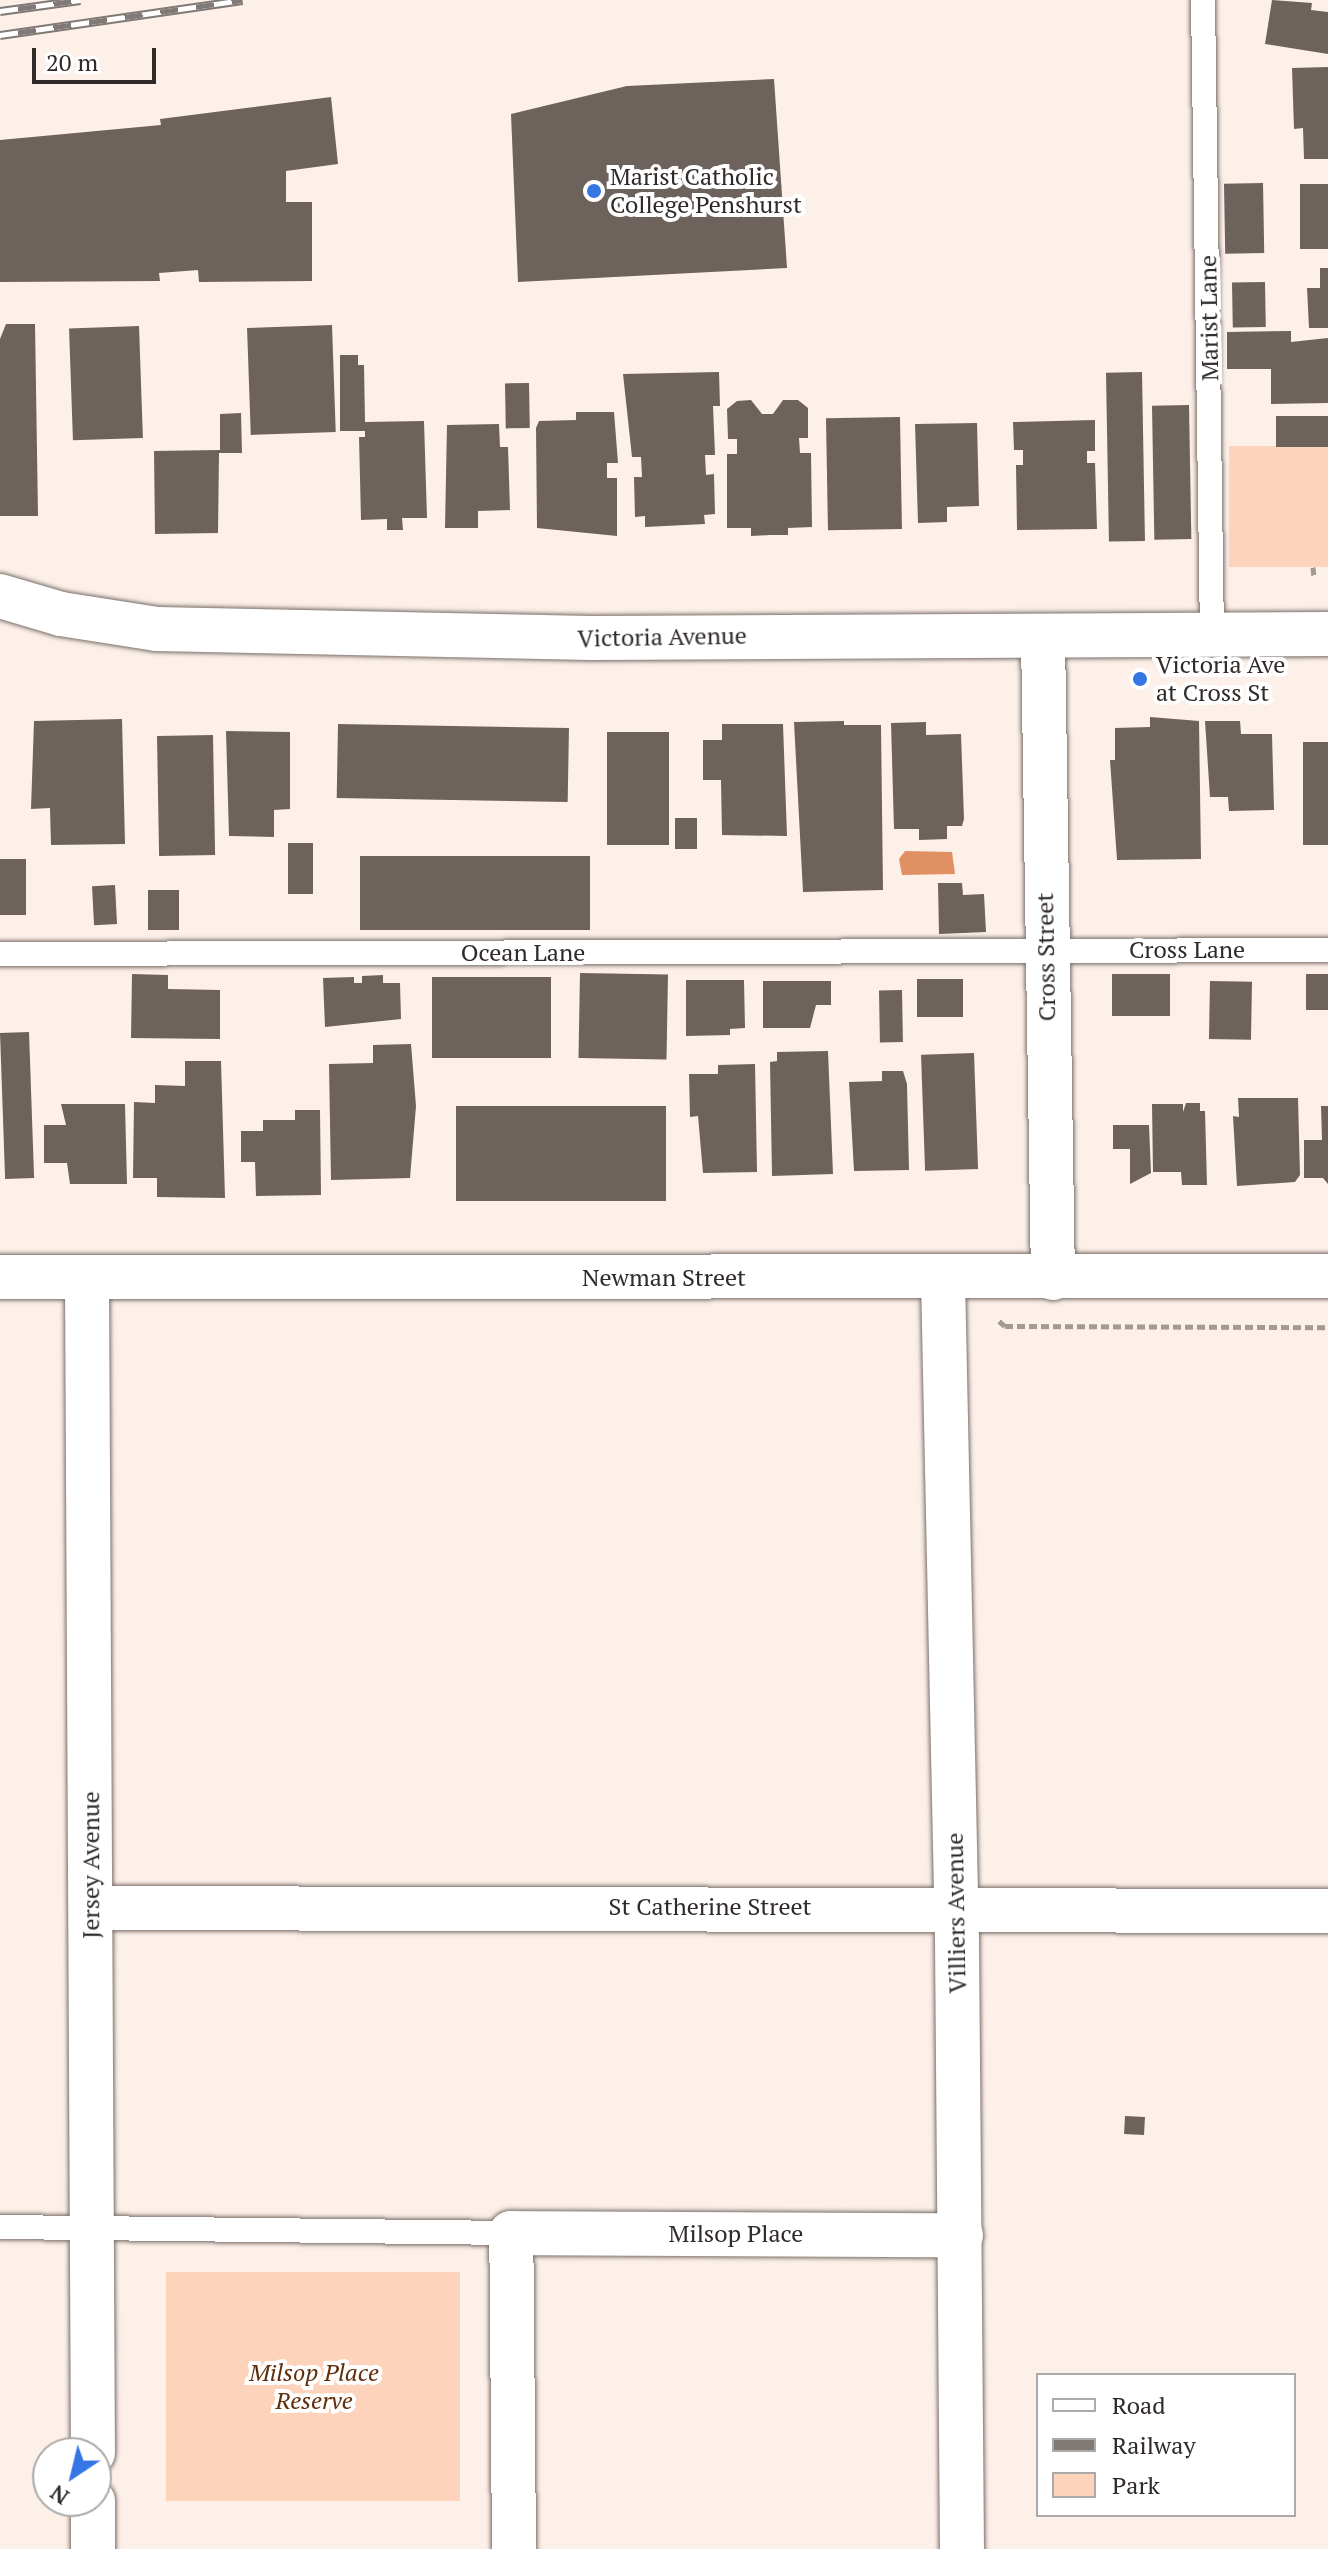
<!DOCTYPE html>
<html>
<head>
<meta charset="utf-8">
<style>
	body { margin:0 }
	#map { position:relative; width:1328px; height:2549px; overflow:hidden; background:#fcf0e9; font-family:"PT Serif",serif }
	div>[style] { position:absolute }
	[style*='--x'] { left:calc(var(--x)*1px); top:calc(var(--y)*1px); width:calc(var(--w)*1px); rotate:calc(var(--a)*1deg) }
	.green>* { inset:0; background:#fed3bc; transform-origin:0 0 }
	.water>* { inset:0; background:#e09062 }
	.building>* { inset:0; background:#6d625c; transform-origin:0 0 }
	.path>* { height:5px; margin-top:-2.5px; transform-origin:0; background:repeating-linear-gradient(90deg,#a39a95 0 8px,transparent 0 12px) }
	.roads { filter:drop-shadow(0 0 2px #7a6f69) drop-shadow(0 0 2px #7a6f69) }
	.service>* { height:24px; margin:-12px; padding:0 12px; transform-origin:12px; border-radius:12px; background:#fff }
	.minor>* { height:44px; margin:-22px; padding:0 22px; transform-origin:22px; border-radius:22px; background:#fff }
	.rail>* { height:9px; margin-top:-4.5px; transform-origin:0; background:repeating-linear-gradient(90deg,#fff 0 18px,#807975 0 36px); box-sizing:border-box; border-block:2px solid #807975 }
	.dots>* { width:22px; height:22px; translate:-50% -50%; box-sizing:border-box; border:4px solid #fff; border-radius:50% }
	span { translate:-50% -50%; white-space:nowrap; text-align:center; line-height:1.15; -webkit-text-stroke:8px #fff; paint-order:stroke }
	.poi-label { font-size:24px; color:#302b29 }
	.left { translate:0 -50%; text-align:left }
	.street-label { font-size:24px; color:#302b29 }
	.park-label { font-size:24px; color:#622f0c; font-style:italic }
	.legend { position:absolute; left:1036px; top:2373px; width:260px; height:144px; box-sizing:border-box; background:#fff; border:2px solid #acaaa9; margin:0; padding:10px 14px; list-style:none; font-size:24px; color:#302b29 }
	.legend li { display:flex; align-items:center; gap:16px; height:40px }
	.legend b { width:40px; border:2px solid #acaaa9 }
	.north { position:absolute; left:32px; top:2437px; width:80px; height:80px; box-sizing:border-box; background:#fff; border:2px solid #acaaa9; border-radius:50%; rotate:215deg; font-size:22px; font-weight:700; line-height:32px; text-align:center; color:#302b29 }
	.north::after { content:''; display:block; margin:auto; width:28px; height:36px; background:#3576e4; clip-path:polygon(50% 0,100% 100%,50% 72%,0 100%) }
	.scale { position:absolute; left:32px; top:48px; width:124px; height:36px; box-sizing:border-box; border:4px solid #302b29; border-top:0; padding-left:10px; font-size:24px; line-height:28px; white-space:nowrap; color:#302b29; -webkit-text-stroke:6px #fff; paint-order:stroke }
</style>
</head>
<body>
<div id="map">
	<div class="green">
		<i style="left:1328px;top:446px;width:121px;height:99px;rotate:90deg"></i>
		<i style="left:166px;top:2272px;width:294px;height:229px"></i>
	</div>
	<div class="water">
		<i style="clip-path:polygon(905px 851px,952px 852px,955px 874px,902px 875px,899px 859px)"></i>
	</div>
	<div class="building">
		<i style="clip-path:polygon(1272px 0,1312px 3px,1311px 10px,1328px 12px,1328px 54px,1265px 44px)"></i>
		<i style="clip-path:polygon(1328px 67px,1328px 159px,1304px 159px,1303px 128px,1294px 129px,1292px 68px)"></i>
		<i style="clip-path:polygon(774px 79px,787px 268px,518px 282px,511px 114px,627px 86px)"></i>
		<i style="clip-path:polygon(331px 97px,338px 164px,286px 171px,286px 202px,312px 202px,312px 281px,199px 282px,198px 270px,159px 273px,160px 281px,0 282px,0 140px,161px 125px,160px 119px)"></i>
		<i style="left:1263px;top:183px;width:70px;height:39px;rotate:89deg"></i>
		<i style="left:1300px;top:184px;width:28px;height:65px"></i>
		<i style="clip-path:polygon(1320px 268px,1328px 268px,1328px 328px,1309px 328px,1307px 288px,1320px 288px)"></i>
		<i style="left:1265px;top:282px;width:45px;height:33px;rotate:89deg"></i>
		<i style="clip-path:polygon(6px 324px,35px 324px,38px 516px,0 516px,0 339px)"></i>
		<i style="left:332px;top:325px;width:107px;height:85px;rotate:88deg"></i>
		<i style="left:139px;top:326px;width:112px;height:70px;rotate:88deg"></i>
		<i style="clip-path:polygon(1291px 331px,1291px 342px,1328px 338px,1328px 403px,1271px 404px,1271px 369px,1227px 369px,1227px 332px)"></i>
		<i style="clip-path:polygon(340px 355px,358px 355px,358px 365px,364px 365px,365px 422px,424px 421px,427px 518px,402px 518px,403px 530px,387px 530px,387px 519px,361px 520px,359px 437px,365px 437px,365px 431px,340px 431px)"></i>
		<i style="clip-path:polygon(719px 372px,720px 406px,713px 406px,715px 455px,705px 455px,706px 475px,714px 474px,715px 514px,704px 515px,705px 524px,645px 527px,645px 516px,635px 517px,634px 477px,642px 477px,641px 457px,632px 457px,623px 374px)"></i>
		<i style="left:1142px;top:372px;width:169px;height:36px;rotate:89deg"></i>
		<i style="left:529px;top:383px;width:45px;height:24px;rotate:89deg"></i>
		<i style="clip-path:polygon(751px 400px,762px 414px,773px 414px,783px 400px,798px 400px,808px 408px,808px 438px,799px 438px,800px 453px,811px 453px,812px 527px,788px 528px,788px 535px,770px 535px,751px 536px,751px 528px,727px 528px,727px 454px,737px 454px,737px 439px,728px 439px,727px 409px,737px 401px)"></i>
		<i style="left:1189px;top:405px;width:134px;height:37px;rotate:89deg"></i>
		<i style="clip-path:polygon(576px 412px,614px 412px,618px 463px,607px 463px,607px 478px,617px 478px,617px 536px,537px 528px,536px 428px,539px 421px,576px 420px)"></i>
		<i style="clip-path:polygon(241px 413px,242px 453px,219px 453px,218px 533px,155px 534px,154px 451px,220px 450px,220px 414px)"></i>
		<i style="left:1276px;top:416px;width:52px;height:31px"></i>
		<i style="left:900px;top:417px;width:112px;height:74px;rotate:89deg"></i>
		<i style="clip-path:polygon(1095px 420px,1095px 451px,1087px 451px,1087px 463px,1095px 463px,1097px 529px,1017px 530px,1016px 465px,1023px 465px,1023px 450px,1014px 450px,1013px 422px)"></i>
		<i style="clip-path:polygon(977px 423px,979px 506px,947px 507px,947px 522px,918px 523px,915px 424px)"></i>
		<i style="clip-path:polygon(499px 424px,500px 447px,508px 447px,510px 510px,478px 511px,478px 528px,445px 528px,447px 425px)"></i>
		<i style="clip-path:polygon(1150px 717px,1199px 721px,1201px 859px,1117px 860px,1110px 760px,1115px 760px,1115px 728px,1150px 727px)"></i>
		<i style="clip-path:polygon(122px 719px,125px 844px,51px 845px,50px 808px,31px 809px,34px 721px)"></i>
		<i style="clip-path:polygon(844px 721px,844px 725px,881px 725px,883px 890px,803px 892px,794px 722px)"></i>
		<i style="clip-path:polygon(1205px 721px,1240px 721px,1241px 734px,1272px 734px,1274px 810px,1229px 811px,1228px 797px,1210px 797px)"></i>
		<i style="clip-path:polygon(926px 722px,926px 735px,961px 734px,964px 819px,962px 826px,947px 826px,947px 839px,919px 840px,919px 829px,894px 829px,891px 723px)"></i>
		<i style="left:338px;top:724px;width:231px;height:74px;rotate:1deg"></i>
		<i style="clip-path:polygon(722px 724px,783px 724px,787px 836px,722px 835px,721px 780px,703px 780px,703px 740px,722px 740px)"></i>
		<i style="clip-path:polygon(226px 731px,290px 732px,290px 809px,274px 810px,274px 837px,229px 836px)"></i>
		<i style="left:607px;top:732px;width:62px;height:113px"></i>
		<i style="left:213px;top:735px;width:120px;height:56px;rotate:89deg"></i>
		<i style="left:1328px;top:742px;width:103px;height:25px;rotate:90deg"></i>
		<i style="left:675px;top:818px;width:22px;height:31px"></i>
		<i style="left:288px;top:843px;width:25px;height:51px"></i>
		<i style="left:360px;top:856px;width:230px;height:74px"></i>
		<i style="left:0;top:859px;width:26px;height:56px"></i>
		<i style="clip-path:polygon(938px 883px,962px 883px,963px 895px,984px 894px,986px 932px,939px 934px)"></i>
		<i style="left:115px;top:885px;width:39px;height:23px;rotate:87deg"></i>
		<i style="left:148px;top:890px;width:31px;height:40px"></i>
		<i style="left:580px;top:973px;width:88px;height:85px;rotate:1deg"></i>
		<i style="clip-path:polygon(132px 974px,168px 975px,168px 989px,220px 990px,220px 1039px,131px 1038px)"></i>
		<i style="left:1112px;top:974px;width:58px;height:42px"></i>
		<i style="left:1328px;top:974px;width:36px;height:22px;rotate:90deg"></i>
		<i style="clip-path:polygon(383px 975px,383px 983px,400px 983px,401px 1019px,325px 1027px,323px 978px,354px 977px,354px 983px,362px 983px,362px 976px)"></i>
		<i style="left:432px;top:977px;width:119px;height:81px"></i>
		<i style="left:917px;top:979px;width:46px;height:38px"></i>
		<i style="clip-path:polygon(686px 980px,744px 980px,745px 1028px,730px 1029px,730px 1035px,686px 1036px)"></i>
		<i style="clip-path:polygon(763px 981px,831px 981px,831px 1005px,816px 1005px,810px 1028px,763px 1028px)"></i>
		<i style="left:1210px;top:981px;width:42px;height:58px;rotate:1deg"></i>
		<i style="left:902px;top:990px;width:52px;height:23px;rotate:89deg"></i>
		<i style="left:29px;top:1032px;width:146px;height:29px;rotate:88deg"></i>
		<i style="clip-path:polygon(411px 1044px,416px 1106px,410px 1178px,331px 1180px,329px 1064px,373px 1063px,373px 1045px)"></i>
		<i style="clip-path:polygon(828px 1051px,833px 1174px,772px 1176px,770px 1062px,777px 1061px,777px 1052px)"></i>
		<i style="left:974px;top:1053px;width:116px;height:53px;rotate:88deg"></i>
		<i style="clip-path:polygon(185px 1061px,221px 1061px,225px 1198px,157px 1197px,157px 1178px,133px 1178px,134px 1102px,155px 1103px,155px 1085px,185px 1086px)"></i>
		<i style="clip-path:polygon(755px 1064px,757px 1172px,703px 1173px,698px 1116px,690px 1117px,689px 1074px,718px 1074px,718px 1065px)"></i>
		<i style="clip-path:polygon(882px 1071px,903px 1071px,907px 1084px,909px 1170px,854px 1171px,849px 1082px,882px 1081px)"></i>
		<i style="clip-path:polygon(1238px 1098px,1298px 1098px,1300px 1175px,1295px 1182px,1237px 1186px,1233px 1116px,1239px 1117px)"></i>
		<i style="clip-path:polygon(1186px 1103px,1200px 1103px,1200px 1111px,1205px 1111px,1207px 1185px,1182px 1185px,1181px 1172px,1153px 1172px,1152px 1104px,1183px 1104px,1183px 1112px)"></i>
		<i style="clip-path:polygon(61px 1104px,125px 1104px,127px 1184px,70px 1184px,67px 1163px,44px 1163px,44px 1125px,66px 1125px)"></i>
		<i style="left:666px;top:1106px;width:95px;height:210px;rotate:90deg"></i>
		<i style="clip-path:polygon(1321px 1106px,1328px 1106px,1328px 1184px,1323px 1178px,1304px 1178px,1304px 1140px,1322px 1140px)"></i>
		<i style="clip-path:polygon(295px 1110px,320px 1110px,321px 1195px,256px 1196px,255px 1162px,241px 1162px,241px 1131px,263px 1131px,263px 1120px,295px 1120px)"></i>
		<i style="clip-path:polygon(1113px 1125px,1149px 1125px,1151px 1173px,1130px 1184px,1130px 1149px,1113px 1149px)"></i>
		<i style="left:1125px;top:2116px;width:20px;height:18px;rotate:3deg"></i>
	</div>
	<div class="path">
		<i style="--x:1313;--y:567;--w:11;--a:85"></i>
		<i style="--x:999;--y:1321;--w:8;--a:40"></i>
		<i style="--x:1005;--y:1326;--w:323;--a:0.2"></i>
	</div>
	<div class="roads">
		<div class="service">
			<i style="--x:1203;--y:0;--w:636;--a:89.19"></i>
			<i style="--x:0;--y:954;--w:1328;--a:-0.17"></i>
			<i style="--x:0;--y:2227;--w:511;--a:0.67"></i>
		</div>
		<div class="minor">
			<i style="--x:0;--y:596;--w:64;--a:16.4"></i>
			<i style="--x:61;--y:614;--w:97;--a:8.9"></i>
			<i style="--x:157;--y:629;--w:434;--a:1.2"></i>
			<i style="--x:591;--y:638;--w:737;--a:-0.31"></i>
			<i style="--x:1043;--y:636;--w:642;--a:89.11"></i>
			<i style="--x:0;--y:1277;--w:1328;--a:-0.04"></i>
			<i style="--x:87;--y:1277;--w:1176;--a:89.71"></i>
			<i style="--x:943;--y:1278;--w:663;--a:88.79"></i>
			<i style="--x:957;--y:1941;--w:608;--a:89.53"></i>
			<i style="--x:91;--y:1908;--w:1237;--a:0.14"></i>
			<i style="--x:93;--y:2501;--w:48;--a:90"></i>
			<i style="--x:514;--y:2549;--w:316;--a:-90.5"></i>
			<i style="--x:511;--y:2233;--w:450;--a:0.3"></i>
		</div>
	</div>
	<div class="rail">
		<i style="--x:0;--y:11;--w:81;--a:-7.8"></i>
		<i style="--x:0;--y:35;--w:245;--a:-8.2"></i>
	</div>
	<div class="dots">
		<i style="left:594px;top:191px;background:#3576e4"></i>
		<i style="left:1140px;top:679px;background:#3576e4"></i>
	</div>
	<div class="poi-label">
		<span class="left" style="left:610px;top:191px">Marist Catholic<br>College Penshurst</span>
		<span class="left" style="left:1156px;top:679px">Victoria Ave<br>at Cross St</span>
	</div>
	<div class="street-label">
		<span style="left:1209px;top:318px;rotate:-91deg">Marist Lane</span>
		<span style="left:662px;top:637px;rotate:-1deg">Victoria Avenue</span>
		<span style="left:1187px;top:950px">Cross Lane</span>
		<span style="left:523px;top:953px">Ocean Lane</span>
		<span style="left:1046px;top:957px;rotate:-91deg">Cross Street</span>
		<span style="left:664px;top:1278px">Newman Street</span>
		<span style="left:91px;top:1865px;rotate:-90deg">Jersey Avenue</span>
		<span style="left:710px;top:1907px">St Catherine Street</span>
		<span style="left:956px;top:1913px;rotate:-91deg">Villiers Avenue</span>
		<span style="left:736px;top:2234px">Milsop Place</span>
	</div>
	<div class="park-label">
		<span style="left:314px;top:2387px">Milsop Place<br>Reserve</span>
	</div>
	<ul class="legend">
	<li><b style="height:10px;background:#fff"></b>Road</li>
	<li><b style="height:10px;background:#807975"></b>Railway</li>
	<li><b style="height:22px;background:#fed3bc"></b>Park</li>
	</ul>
	<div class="north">N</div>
	<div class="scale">20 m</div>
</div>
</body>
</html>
